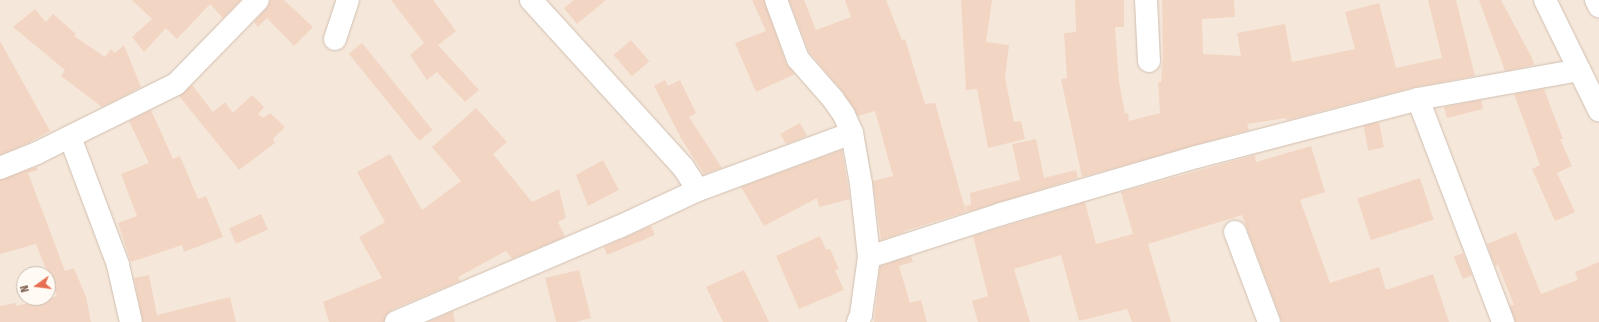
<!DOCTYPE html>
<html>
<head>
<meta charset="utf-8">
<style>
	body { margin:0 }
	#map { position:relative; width:1599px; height:322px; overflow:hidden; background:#fdf6ec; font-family:"Fira Sans Condensed",sans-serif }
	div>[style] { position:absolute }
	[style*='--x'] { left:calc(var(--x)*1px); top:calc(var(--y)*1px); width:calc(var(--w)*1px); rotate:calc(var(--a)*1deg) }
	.residential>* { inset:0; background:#f5e8da }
	.building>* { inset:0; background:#f3d5c3; transform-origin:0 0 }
	.roads { filter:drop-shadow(0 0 1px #d1beb0) drop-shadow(0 0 1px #d1beb0) }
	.street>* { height:22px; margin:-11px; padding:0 11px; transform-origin:11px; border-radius:11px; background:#fff }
	.secondary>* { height:22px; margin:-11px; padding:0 11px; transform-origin:11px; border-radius:11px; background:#fff }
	span { translate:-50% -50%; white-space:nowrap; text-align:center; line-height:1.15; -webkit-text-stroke:3.5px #fffaf3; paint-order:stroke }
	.north { position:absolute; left:16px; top:266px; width:40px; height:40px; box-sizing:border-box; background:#fffaf3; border:1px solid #cabbb1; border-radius:50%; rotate:256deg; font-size:11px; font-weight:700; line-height:16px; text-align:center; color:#7a5c4d }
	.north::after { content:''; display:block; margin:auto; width:14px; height:18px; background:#e76f51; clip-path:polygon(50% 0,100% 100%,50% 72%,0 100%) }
</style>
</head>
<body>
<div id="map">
	<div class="residential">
		<i style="clip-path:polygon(evenodd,0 0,1599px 0,1599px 322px,0 322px,0 0,24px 274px,48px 274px,48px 298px,24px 298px,24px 274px)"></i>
	</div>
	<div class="building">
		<i style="clip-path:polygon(132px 0,241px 0,223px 18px,210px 4px,177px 39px,166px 28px,144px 52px,132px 37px,152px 19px)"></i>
		<i style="clip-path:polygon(270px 0,284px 0,313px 27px,294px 46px,267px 18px,258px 27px,254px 22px,267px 8px)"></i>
		<i style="clip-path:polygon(391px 0,433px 0,456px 31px,438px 45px,479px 90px,465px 102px,437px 72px,427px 80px,410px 55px,424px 43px)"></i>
		<i style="clip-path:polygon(574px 0,606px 0,577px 24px,564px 8px)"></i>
		<i style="clip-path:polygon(752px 0,764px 0,786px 63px,795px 74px,756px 92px,735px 43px,766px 31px)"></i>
		<i style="clip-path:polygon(789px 0,804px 0,816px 30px,851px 17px,845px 0,886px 0,902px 40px,905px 39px,925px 104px,935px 103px,966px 212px,904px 231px,905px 232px,881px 240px,873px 181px,893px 176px,875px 111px,858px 116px,843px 92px,809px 52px)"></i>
		<i style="clip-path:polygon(961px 0,992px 0,986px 42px,1009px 45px,1005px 78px,1014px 122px,1021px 121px,1025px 139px,988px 148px,977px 89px,966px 90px)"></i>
		<i style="clip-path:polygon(1075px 0,1124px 0,1124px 27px,1115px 27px,1119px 82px,1125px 114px,1128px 113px,1129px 121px,1160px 113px,1158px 82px,1161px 82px,1163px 57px,1162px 0,1234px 0,1235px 17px,1202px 19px,1203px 54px,1241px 56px,1237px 33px,1285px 24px,1292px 62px,1355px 49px,1345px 12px,1379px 3px,1396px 68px,1442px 58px,1428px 0,1456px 0,1475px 76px,1415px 87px,1287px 120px,1286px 118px,1247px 124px,1249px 130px,1082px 177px,1061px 79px,1067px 78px,1064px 33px,1076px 32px)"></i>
		<i style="clip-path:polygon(1479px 0,1501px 0,1532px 58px,1534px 65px,1505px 71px)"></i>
		<i style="clip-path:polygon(35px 9px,46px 22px,53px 14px,76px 34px,74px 36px,105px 57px,111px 49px,115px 53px,124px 45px,141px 87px,102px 107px,61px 76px,65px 70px,13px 27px)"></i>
		<i style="left:631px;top:40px;width:28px;height:23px;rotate:49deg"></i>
		<i style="clip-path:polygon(0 41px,50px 131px,28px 143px,0 155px)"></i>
		<i style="left:362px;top:43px;width:112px;height:17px;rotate:51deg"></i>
		<i style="clip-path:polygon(665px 80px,668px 86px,680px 80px,696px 113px,689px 117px,722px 168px,704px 174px,682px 140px,654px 86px)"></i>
		<i style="clip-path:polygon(192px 85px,213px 112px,225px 102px,233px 113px,252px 95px,264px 107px,258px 114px,263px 118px,270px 113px,285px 127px,273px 139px,275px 143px,239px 170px,179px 96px)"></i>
		<i style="clip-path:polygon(1544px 89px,1563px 139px,1560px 139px,1572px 166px,1557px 173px,1575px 212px,1555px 221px,1532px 169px,1540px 165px,1514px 94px)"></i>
		<i style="clip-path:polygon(1481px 100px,1483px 109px,1447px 118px,1444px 107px)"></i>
		<i style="clip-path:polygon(476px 108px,507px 142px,493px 154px,532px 202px,559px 189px,566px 218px,558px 222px,565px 237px,512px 259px,506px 251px,458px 277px,460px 281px,391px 310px,386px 315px,384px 322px,329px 322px,323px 302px,382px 278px,359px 237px,385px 222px,357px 172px,390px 154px,422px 210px,461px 181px,432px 147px)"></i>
		<i style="clip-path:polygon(151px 110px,173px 159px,180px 156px,198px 199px,206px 196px,223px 237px,184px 252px,182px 245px,131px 262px,118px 223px,137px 216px,121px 174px,149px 163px,129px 121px)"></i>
		<i style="left:1379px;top:122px;width:26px;height:16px;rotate:79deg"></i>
		<i style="clip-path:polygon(800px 123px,807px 136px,786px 144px,780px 134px)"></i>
		<i style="clip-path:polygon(1036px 139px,1044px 178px,1076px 170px,1078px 178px,967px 212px,965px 206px,971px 205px,970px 193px,1020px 180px,1012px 144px)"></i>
		<i style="clip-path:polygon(1311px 146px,1325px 192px,1300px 200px,1330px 283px,1379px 267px,1386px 290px,1433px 274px,1449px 322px,1282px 322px,1242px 215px,1148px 244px,1171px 322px,1132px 322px,1127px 309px,1079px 321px,1061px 255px,1014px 269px,1030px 322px,978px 322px,972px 301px,988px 296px,973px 236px,1085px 202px,1096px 244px,1133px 234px,1121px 192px,1255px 155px,1256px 162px)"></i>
		<i style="clip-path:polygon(842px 150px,850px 199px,819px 207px,817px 198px,764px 226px,741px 187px)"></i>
		<i style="clip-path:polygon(603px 160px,619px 190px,588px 206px,576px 175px)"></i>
		<i style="clip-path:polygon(36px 167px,38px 170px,28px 173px,65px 271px,74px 268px,86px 297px,91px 322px,0 322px,0 306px,16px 303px,16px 306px,57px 296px,36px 244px,0 254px,0 180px)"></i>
		<i style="left:1420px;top:178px;width:44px;height:66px;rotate:72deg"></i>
		<i style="left:261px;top:214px;width:17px;height:35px;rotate:66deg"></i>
		<i style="clip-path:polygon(651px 226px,655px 235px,607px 255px,604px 247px)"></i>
		<i style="clip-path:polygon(1516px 232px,1541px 294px,1578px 280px,1575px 272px,1599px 262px,1599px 322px,1515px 322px,1510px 306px,1514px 305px,1498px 265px,1495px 266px,1487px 244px)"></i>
		<i style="clip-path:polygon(820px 236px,826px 250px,830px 249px,839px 269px,835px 270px,844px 290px,799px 309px,776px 256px)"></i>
		<i style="left:1463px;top:253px;width:24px;height:10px;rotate:68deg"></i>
		<i style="clip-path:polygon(911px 256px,913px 262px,899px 266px,910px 303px,921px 300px,927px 322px,874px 322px,880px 266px)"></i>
		<i style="clip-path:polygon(579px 270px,591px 318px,575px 322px,556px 322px,545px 278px)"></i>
		<i style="clip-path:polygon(744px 270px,769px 322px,723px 322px,706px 287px)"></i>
		<i style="clip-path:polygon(149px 275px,157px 315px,230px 297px,236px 322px,143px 322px,134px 278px)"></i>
		<i style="clip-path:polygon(453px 311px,455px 322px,428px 322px)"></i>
	</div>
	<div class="roads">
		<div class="street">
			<i style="--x:776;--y:0;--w:63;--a:69.6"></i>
			<i style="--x:798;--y:59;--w:53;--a:48.8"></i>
			<i style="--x:833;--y:99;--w:19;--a:55"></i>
			<i style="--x:844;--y:115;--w:20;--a:66"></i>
			<i style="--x:852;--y:133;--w:52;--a:80"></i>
			<i style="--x:861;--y:184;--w:73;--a:83.7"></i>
			<i style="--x:869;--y:257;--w:59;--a:97.9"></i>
			<i style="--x:861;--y:315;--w:8;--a:113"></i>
			<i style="--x:1146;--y:0;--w:61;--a:87.2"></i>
			<i style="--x:335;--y:39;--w:41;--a:-71.6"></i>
			<i style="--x:1418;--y:99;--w:239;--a:69.1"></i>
			<i style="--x:70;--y:137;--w:137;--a:69.4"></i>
			<i style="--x:118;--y:265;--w:58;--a:77.2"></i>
			<i style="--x:0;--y:168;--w:40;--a:-22"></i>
			<i style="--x:37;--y:153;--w:155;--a:-26.4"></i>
			<i style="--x:176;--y:84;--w:117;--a:-45.7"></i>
			<i style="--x:698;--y:190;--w:164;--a:-20.3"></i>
			<i style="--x:1235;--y:232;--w:96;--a:69.3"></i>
			<i style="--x:869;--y:257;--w:139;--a:-18"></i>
			<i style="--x:1001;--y:214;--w:203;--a:-16.3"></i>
			<i style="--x:1196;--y:157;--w:229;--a:-14.6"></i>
			<i style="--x:1418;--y:99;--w:164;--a:-10.2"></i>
			<i style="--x:396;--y:322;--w:242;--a:-23.1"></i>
			<i style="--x:619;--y:227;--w:87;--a:-25.1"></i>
			<i style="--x:698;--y:190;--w:27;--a:-123"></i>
			<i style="--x:683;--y:167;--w:226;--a:-132.3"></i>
		</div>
		<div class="secondary">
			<i style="--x:1545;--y:0;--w:123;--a:63.9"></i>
			<i style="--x:1596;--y:0;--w:7;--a:63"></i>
		</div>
	</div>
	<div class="north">N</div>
</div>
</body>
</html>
